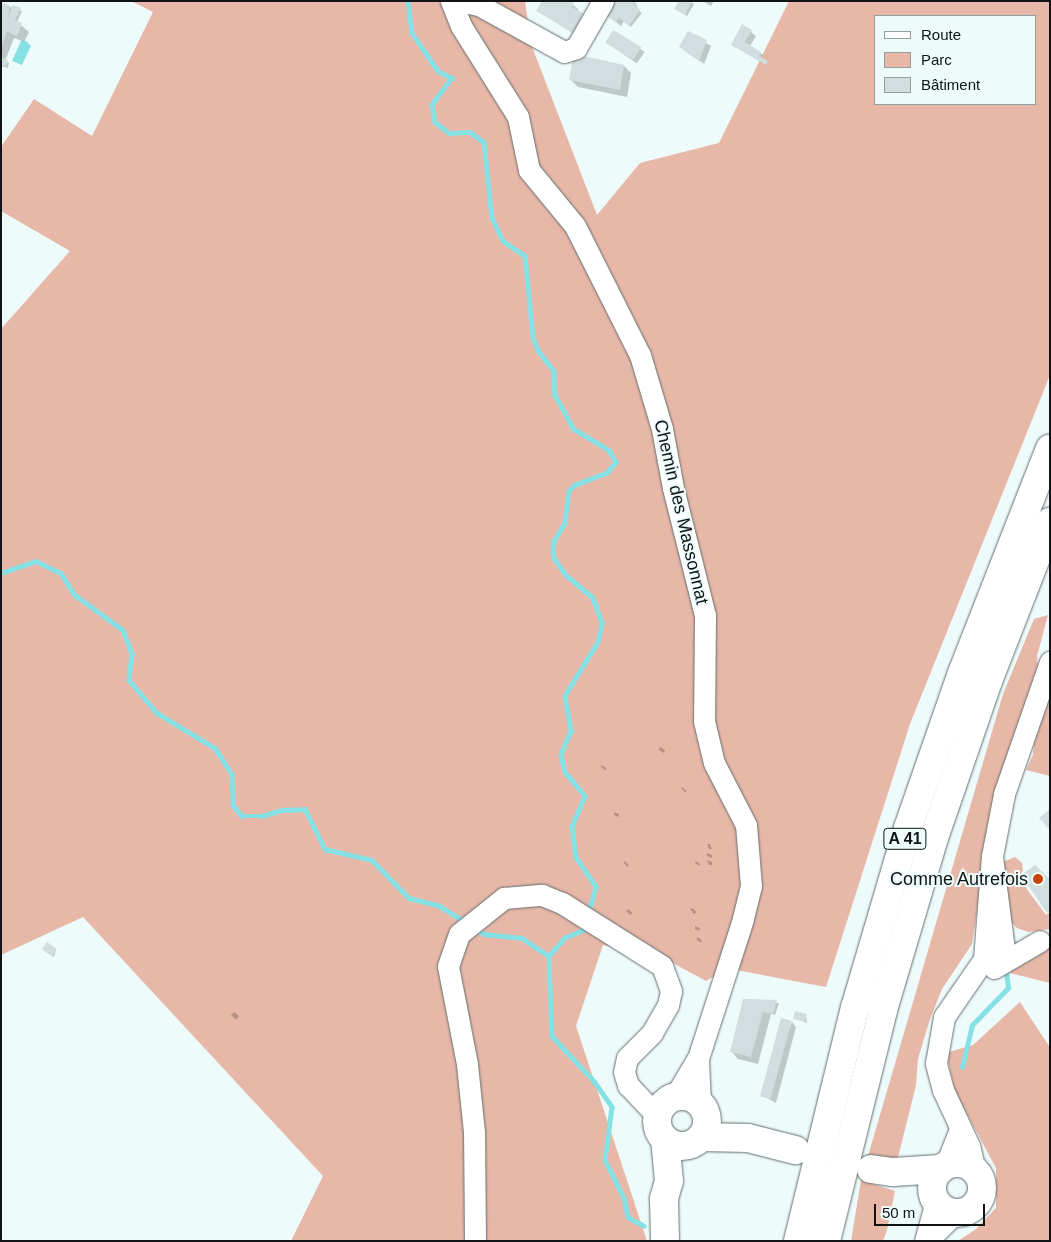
<!DOCTYPE html>
<html>
<head>
<meta charset="utf-8">
<style>
	body { margin:0 }
	#map { position:relative; width:1051px; height:1242px; overflow:hidden; background:#eefbfb; font-family:Arial,sans-serif }
	div>[style] { position:absolute }
	[style*='--x'] { left:calc(var(--x)*1px); top:calc(var(--y)*1px); width:calc(var(--w)*1px); rotate:calc(var(--a)*1deg) }
	.green>* { inset:0; background:#e7b7a7 }
	.water>* { inset:0; background:#86e1e5 }
	.shadow>* { inset:0; background:#0003; transform-origin:0 0 }
	.stream>* { height:4.5px; margin:-2.25px; padding:0 2.25px; transform-origin:2.25px; border-radius:2.25px; background:#86e1e5 }
	.building>* { inset:0; background:#d1ddde; transform-origin:0 0 }
	.roads { filter:drop-shadow(0 0 1px #636e6e) drop-shadow(0 0 1px #636e6e) }
	.minor>* { height:21px; margin:-10.5px; padding:0 10.5px; transform-origin:10.5px; border-radius:10.5px; background:#fff }
	.major>* { height:28px; margin:-14px; padding:0 14px; transform-origin:14px; border-radius:14px; background:#fff }
	.major>.ring { margin:-14px; padding:0; box-sizing:content-box; background:none; border:28px solid #fff; border-radius:50% }
	.highway>* { height:28px; margin:-14px; padding:0 14px; transform-origin:14px; border-radius:14px; background:#fff }
	.dots>* { width:14px; height:14px; translate:-50% -50%; box-sizing:border-box; border:2px solid #eefbfb; border-radius:50% }
	span { translate:-50% -50%; white-space:nowrap; text-align:center; line-height:1.15; -webkit-text-stroke:4px #eefbfb; paint-order:stroke }
	.shield-label span { padding:1px 4px; background:#eefbfb; border:1px solid; border-radius:4px; -webkit-text-stroke-width:0 }
	.shield-label { font-size:16px; color:#101414; font-weight:700 }
	.street-label { font-size:18px; color:#101414 }
	.poi-label { font-size:18px; color:#101414 }
	.right { translate:-100% -50%; text-align:right }
	.frame { position:absolute; inset:0; border:2px solid #101414; pointer-events:none }
	.legend { position:absolute; left:874px; top:15px; width:162px; height:90px; box-sizing:border-box; background:#eefbfb; border:1px solid #959f9f; margin:0; padding:6px 9px; list-style:none; font-size:15px; color:#101414 }
	.legend li { display:flex; align-items:center; gap:10px; height:25px }
	.legend b { width:25px; border:1px solid #959f9f }
	.scale { position:absolute; left:874px; top:1204px; width:111px; height:22px; box-sizing:border-box; border:2px solid #101414; border-top:0; padding-left:6px; font-size:15px; line-height:18px; white-space:nowrap; color:#101414; -webkit-text-stroke:4px #eefbfb; paint-order:stroke }
</style>
</head>
<body>
<div id="map">
	<div class="green">
		<i style="clip-path:polygon(evenodd,131px 1px,525px 1px,531px 44px,597px 215px,640px 163px,719px 143px,789px 1px,1050px 1px,1050px 375px,910px 724px,826px 987px,720px 967px,718px 974px,706px 981px,658px 955px,603px 945px,576px 1026px,647px 1241px,291px 1241px,323px 1176px,83px 917px,1px 955px,1px 329px,70px 251px,1px 211px,1px 147px,34px 99px,92px 136px,153px 12px,131px 1px,875px 16px,1035px 16px,1035px 104px,875px 104px,875px 16px)"></i>
		<i style="clip-path:polygon(1048px 615px,1037px 656px,1039px 683px,1033px 714px,977px 911px,972px 944px,942px 989px,930px 1019px,918px 1059px,916px 1085px,896px 1165px,865px 1175px,870px 1183px,895px 1191px,887px 1230px,883px 1241px,851px 1241px,861px 1180px,1003px 694px,1034px 619px)"></i>
		<i style="clip-path:polygon(1050px 690px,1050px 776px,1026px 770px,1033px 755px,1035px 730px)"></i>
		<i style="clip-path:polygon(1015px 857px,1022px 863px,1023px 871px,1018px 877px,1046px 915px,1050px 912px,1050px 929px,1028px 932px,1017px 928px,1006px 917px,1000px 863px)"></i>
		<i style="clip-path:polygon(1050px 940px,1050px 983px,1006px 972px)"></i>
		<i style="clip-path:polygon(1020px 1002px,1049px 1046px,1050px 1032px,1050px 1241px,958px 1241px,976px 1229px,996px 1208px,996px 1168px,955px 1092px,946px 1053px,973px 1045px)"></i>
	</div>
	<div class="water">
		<i style="clip-path:polygon(21px 41px,26px 41px,31px 46px,22px 65px,12px 61px)"></i>
	</div>
	<div class="shadow">
		<i style="clip-path:polygon(568px 1px,578px 9px,584px 40px,547px 17px)"></i>
		<i style="clip-path:polygon(617px 1px,634px 1px,637px 5px,635px 8px,642px 13px,631px 27px,624px 21px,621px 26px,611px 18px)"></i>
		<i style="clip-path:polygon(689px 1px,694px 4px,687px 16px,676px 9px)"></i>
		<i style="clip-path:polygon(703px 1px,714px 1px,711px 6px)"></i>
		<i style="clip-path:polygon(1px 4px,22px 11px,17px 22px,29px 32px,24px 42px,14px 38px,5px 61px,9px 63px,8px 68px,1px 66px)"></i>
		<i style="clip-path:polygon(742px 25px,756px 36px,750px 46px,763px 55px,761px 58px,768px 66px,732px 45px)"></i>
		<i style="left:614px;top:31px;width:37px;height:14px;rotate:34deg"></i>
		<i style="clip-path:polygon(688px 33px,711px 46px,704px 64px,686px 51px)"></i>
		<i style="clip-path:polygon(624px 66px,631px 73px,627px 97px,578px 87px,571px 80px)"></i>
		<i style="clip-path:polygon(660px 747px,665px 750px,664px 753px,659px 750px)"></i>
		<i style="left:602px;top:765px;width:6px;height:2px;rotate:39deg"></i>
		<i style="clip-path:polygon(682px 787px,687px 791px,685px 792px,681px 788px)"></i>
		<i style="clip-path:polygon(614px 812px,619px 814px,619px 817px,614px 815px)"></i>
		<i style="clip-path:polygon(707px 844px,710px 844px,712px 849px,709px 849px)"></i>
		<i style="clip-path:polygon(707px 853px,712px 855px,712px 858px,707px 856px)"></i>
		<i style="clip-path:polygon(707px 860px,712px 862px,712px 865px,709px 865px)"></i>
		<i style="left:625px;top:861px;width:6px;height:2px;rotate:51deg"></i>
		<i style="clip-path:polygon(696px 861px,700px 864px,699px 866px,695px 863px)"></i>
		<i style="clip-path:polygon(692px 908px,697px 912px,694px 914px,690px 909px)"></i>
		<i style="left:628px;top:909px;width:6px;height:3px;rotate:39deg"></i>
		<i style="clip-path:polygon(695px 926px,700px 928px,699px 931px,695px 929px)"></i>
		<i style="clip-path:polygon(698px 937px,702px 941px,701px 943px,696px 939px)"></i>
		<i style="clip-path:polygon(56px 950px,54px 957px,46px 951px)"></i>
		<i style="clip-path:polygon(744px 1001px,779px 1003px,775px 1015px,771px 1014px,758px 1064px,738px 1059px,731px 1051px)"></i>
		<i style="clip-path:polygon(234px 1012px,239px 1016px,236px 1020px,231px 1015px)"></i>
		<i style="clip-path:polygon(806px 1016px,807px 1023px,794px 1018px)"></i>
		<i style="clip-path:polygon(792px 1022px,796px 1027px,776px 1103px,763px 1096px)"></i>
	</div>
	<div class="stream">
		<i style="--x:408;--y:1;--w:32;--a:83"></i>
		<i style="--x:412;--y:33;--w:46;--a:55.6"></i>
		<i style="--x:438;--y:71;--w:16;--a:27"></i>
		<i style="--x:452;--y:78;--w:34;--a:127"></i>
		<i style="--x:432;--y:105;--w:17;--a:80"></i>
		<i style="--x:435;--y:122;--w:18;--a:38"></i>
		<i style="--x:449;--y:133;--w:21;--a:-3"></i>
		<i style="--x:470;--y:132;--w:17;--a:36"></i>
		<i style="--x:484;--y:142;--w:76;--a:84"></i>
		<i style="--x:492;--y:218;--w:25;--a:64"></i>
		<i style="--x:503;--y:241;--w:27;--a:34"></i>
		<i style="--x:525;--y:256;--w:81;--a:84.4"></i>
		<i style="--x:533;--y:337;--w:14;--a:69"></i>
		<i style="--x:538;--y:350;--w:26;--a:53"></i>
		<i style="--x:554;--y:371;--w:24;--a:88"></i>
		<i style="--x:555;--y:395;--w:39;--a:61"></i>
		<i style="--x:574;--y:429;--w:41;--a:31"></i>
		<i style="--x:609;--y:450;--w:14;--a:60"></i>
		<i style="--x:616;--y:462;--w:14;--a:129"></i>
		<i style="--x:607;--y:473;--w:34;--a:159"></i>
		<i style="--x:575;--y:485;--w:8;--a:135"></i>
		<i style="--x:569;--y:491;--w:32;--a:97"></i>
		<i style="--x:565;--y:523;--w:21;--a:121"></i>
		<i style="--x:554;--y:541;--w:10;--a:96"></i>
		<i style="--x:553;--y:551;--w:7;--a:82"></i>
		<i style="--x:554;--y:558;--w:21;--a:55"></i>
		<i style="--x:566;--y:575;--w:35;--a:40"></i>
		<i style="--x:593;--y:598;--w:27;--a:70"></i>
		<i style="--x:602;--y:623;--w:19;--a:102"></i>
		<i style="--x:598;--y:642;--w:63;--a:121.4"></i>
		<i style="--x:565;--y:696;--w:36;--a:80"></i>
		<i style="--x:571;--y:731;--w:26;--a:113"></i>
		<i style="--x:561;--y:755;--w:17;--a:77"></i>
		<i style="--x:565;--y:772;--w:31;--a:50"></i>
		<i style="--x:585;--y:796;--w:33;--a:113"></i>
		<i style="--x:572;--y:826;--w:31;--a:83"></i>
		<i style="--x:576;--y:857;--w:36;--a:56"></i>
		<i style="--x:596;--y:887;--w:26;--a:106"></i>
		<i style="--x:1;--y:573;--w:37;--a:-19"></i>
		<i style="--x:36;--y:561;--w:28;--a:26"></i>
		<i style="--x:61;--y:573;--w:26;--a:58"></i>
		<i style="--x:75;--y:595;--w:59;--a:36.1"></i>
		<i style="--x:123;--y:630;--w:26;--a:69"></i>
		<i style="--x:132;--y:654;--w:26;--a:97"></i>
		<i style="--x:129;--y:680;--w:43;--a:49.7"></i>
		<i style="--x:157;--y:713;--w:68;--a:31.1"></i>
		<i style="--x:215;--y:748;--w:31;--a:57"></i>
		<i style="--x:232;--y:774;--w:31;--a:88"></i>
		<i style="--x:233;--y:805;--w:14;--a:51"></i>
		<i style="--x:242;--y:816;--w:20;--a:0"></i>
		<i style="--x:262;--y:816;--w:21;--a:-17"></i>
		<i style="--x:282;--y:810;--w:23;--a:-2"></i>
		<i style="--x:305;--y:809;--w:45;--a:63.4"></i>
		<i style="--x:325;--y:849;--w:48;--a:13.2"></i>
		<i style="--x:372;--y:860;--w:53;--a:45.8"></i>
		<i style="--x:409;--y:898;--w:30;--a:14"></i>
		<i style="--x:438;--y:905;--w:31;--a:32"></i>
		<i style="--x:475;--y:928;--w:11;--a:34"></i>
		<i style="--x:484;--y:934;--w:38;--a:6"></i>
		<i style="--x:522;--y:938;--w:32;--a:34"></i>
		<i style="--x:549;--y:956;--w:80;--a:87.9"></i>
		<i style="--x:552;--y:1036;--w:62;--a:47"></i>
		<i style="--x:594;--y:1081;--w:32;--a:55"></i>
		<i style="--x:612;--y:1107;--w:53;--a:97.5"></i>
		<i style="--x:605;--y:1160;--w:42;--a:63.4"></i>
		<i style="--x:624;--y:1198;--w:19;--a:78"></i>
		<i style="--x:628;--y:1217;--w:18;--a:29"></i>
		<i style="--x:549;--y:956;--w:23;--a:-50"></i>
		<i style="--x:564;--y:938;--w:28;--a:-23"></i>
		<i style="--x:962;--y:1067;--w:43;--a:-76.6"></i>
		<i style="--x:972;--y:1025;--w:52;--a:-45.8"></i>
		<i style="--x:1008;--y:988;--w:16;--a:-97"></i>
	</div>
	<div class="building">
		<i style="clip-path:polygon(542px 1px,570px 1px,574px 3px,572px 7px,590px 17px,579px 36px,536px 11px)"></i>
		<i style="clip-path:polygon(615px 1px,632px 1px,640px 10px,629px 26px,619px 18px,615px 22px,604px 14px)"></i>
		<i style="clip-path:polygon(679px 1px,692px 1px,685px 15px,674px 9px)"></i>
		<i style="clip-path:polygon(1px 2px,10px 6px,8px 17px,13px 5px,21px 8px,15px 20px,22px 23px,17px 36px,7px 31px,1px 48px)"></i>
		<i style="clip-path:polygon(742px 24px,752px 30px,745px 42px,761px 52px,759px 56px,768px 61px,766px 65px,731px 45px)"></i>
		<i style="left:613px;top:30px;width:33px;height:15px;rotate:31deg"></i>
		<i style="clip-path:polygon(688px 31px,707px 40px,699px 61px,679px 47px)"></i>
		<i style="clip-path:polygon(579px 55px,624px 65px,620px 90px,569px 80px,573px 58px)"></i>
		<i style="clip-path:polygon(1px 57px,8px 60px,5px 66px,1px 65px)"></i>
		<i style="clip-path:polygon(1050px 809px,1050px 830px,1039px 818px)"></i>
		<i style="clip-path:polygon(1035px 865px,1050px 879px,1050px 910px,1047px 913px,1021px 875px)"></i>
		<i style="left:47px;top:942px;width:12px;height:9px;rotate:35deg"></i>
		<i style="clip-path:polygon(743px 999px,777px 1000px,773px 1014px,763px 1012px,751px 1057px,730px 1052px)"></i>
		<i style="left:795px;top:1011px;width:12px;height:8px;rotate:14deg"></i>
		<i style="left:781px;top:1018px;width:11px;height:81px;rotate:15deg"></i>
	</div>
	<div class="roads">
		<div class="minor">
			<i style="--x:451;--y:1;--w:27;--a:68"></i>
			<i style="--x:461;--y:26;--w:107;--a:57.9"></i>
			<i style="--x:518;--y:117;--w:54;--a:78.3"></i>
			<i style="--x:529;--y:170;--w:72;--a:50.6"></i>
			<i style="--x:575;--y:226;--w:144;--a:63.3"></i>
			<i style="--x:640;--y:355;--w:77;--a:73.4"></i>
			<i style="--x:662;--y:429;--w:60;--a:79.4"></i>
			<i style="--x:673;--y:488;--w:131;--a:75.9"></i>
			<i style="--x:705;--y:615;--w:106;--a:90.5"></i>
			<i style="--x:704;--y:721;--w:43;--a:76.6"></i>
			<i style="--x:714;--y:763;--w:70;--a:62.7"></i>
			<i style="--x:746;--y:825;--w:61;--a:85.3"></i>
			<i style="--x:751;--y:886;--w:34;--a:104"></i>
			<i style="--x:743;--y:919;--w:146;--a:107.9"></i>
			<i style="--x:698;--y:1058;--w:47;--a:121"></i>
			<i style="--x:458;--y:1;--w:21;--a:11"></i>
			<i style="--x:479;--y:5;--w:97;--a:28.9"></i>
			<i style="--x:564;--y:52;--w:13;--a:-18"></i>
			<i style="--x:576;--y:48;--w:54;--a:-60.1"></i>
			<i style="--x:1000;--y:963;--w:15;--a:-74"></i>
			<i style="--x:1004;--y:949;--w:94;--a:-97.4"></i>
			<i style="--x:992;--y:856;--w:63;--a:-79"></i>
			<i style="--x:1004;--y:794;--w:140;--a:-70.8"></i>
			<i style="--x:994;--y:968;--w:53;--a:-30.4"></i>
			<i style="--x:698;--y:1058;--w:46;--a:87.5"></i>
			<i style="--x:945;--y:1167;--w:41;--a:-68.5"></i>
			<i style="--x:975;--y:1171;--w:26;--a:-103"></i>
			<i style="--x:969;--y:1146;--w:62;--a:-114.9"></i>
			<i style="--x:943;--y:1090;--w:28;--a:-105"></i>
			<i style="--x:936;--y:1063;--w:47;--a:-80.1"></i>
			<i style="--x:944;--y:1017;--w:70;--a:-55.4"></i>
			<i style="--x:984;--y:959;--w:103;--a:-85.6"></i>
			<i style="--x:475;--y:1241;--w:109;--a:-90.5"></i>
			<i style="--x:474;--y:1132;--w:68;--a:-95.9"></i>
			<i style="--x:467;--y:1064;--w:100;--a:-101"></i>
			<i style="--x:448;--y:966;--w:34;--a:-71"></i>
			<i style="--x:459;--y:934;--w:58;--a:-38.7"></i>
			<i style="--x:504;--y:898;--w:38;--a:-5"></i>
			<i style="--x:542;--y:895;--w:22;--a:22"></i>
			<i style="--x:562;--y:903;--w:118;--a:32.2"></i>
			<i style="--x:662;--y:966;--w:27;--a:70"></i>
			<i style="--x:671;--y:991;--w:14;--a:102"></i>
			<i style="--x:668;--y:1005;--w:32;--a:120"></i>
			<i style="--x:652;--y:1033;--w:35;--a:135"></i>
			<i style="--x:627;--y:1058;--w:14;--a:102"></i>
			<i style="--x:624;--y:1072;--w:14;--a:73"></i>
			<i style="--x:628;--y:1085;--w:42;--a:46.9"></i>
			<i style="--x:925;--y:1241;--w:41;--a:-74.6"></i>
			<i style="--x:927;--y:1241;--w:40;--a:-45"></i>
		</div>
		<div class="major">
			<i class="ring" style="left:657px;top:1096px;width:22px;height:22px"></i>
			<i style="--x:701;--y:1137;--w:47;--a:1.2"></i>
			<i style="--x:748;--y:1138;--w:49;--a:14.3"></i>
			<i style="--x:665;--y:1139;--w:42;--a:84.6"></i>
			<i style="--x:669;--y:1181;--w:19;--a:106"></i>
			<i style="--x:664;--y:1199;--w:42;--a:88.6"></i>
			<i class="ring" style="left:932px;top:1163px;width:22px;height:22px"></i>
			<i style="--x:871;--y:1169;--w:22;--a:8"></i>
			<i style="--x:893;--y:1172;--w:48;--a:-3.6"></i>
		</div>
		<div class="highway">
			<i style="--x:798;--y:1241;--w:240;--a:-76.3"></i>
			<i style="--x:855;--y:1008;--w:188;--a:-73.6"></i>
			<i style="--x:908;--y:828;--w:164;--a:-70.8"></i>
			<i style="--x:962;--y:673;--w:241;--a:-68.6"></i>
			<i style="--x:826;--y:1241;--w:238;--a:-76.1"></i>
			<i style="--x:883;--y:1010;--w:179;--a:-73.5"></i>
			<i style="--x:934;--y:838;--w:166;--a:-71"></i>
			<i style="--x:988;--y:681;--w:171;--a:-68.7"></i>
		</div>
	</div>
	<div class="dots">
		<i style="left:1038px;top:879px;background:#c94305"></i>
	</div>
	<div class="shield-label">
		<span style="left:905px;top:839px">A 41</span>
	</div>
	<div class="street-label">
		<span style="left:681px;top:512px;rotate:77deg">Chemin des Massonnat</span>
	</div>
	<div class="poi-label">
		<span class="right" style="left:1028px;top:879px">Comme Autrefois</span>
	</div>
	<div class="frame"></div>
	<ul class="legend">
	<li><b style="height:6px;background:#fff"></b>Route</li>
	<li><b style="height:14px;background:#e7b7a7"></b>Parc</li>
	<li><b style="height:14px;background:#d1ddde"></b>Bâtiment</li>
	</ul>
	<div class="scale">50 m</div>
</div>
</body>
</html>
